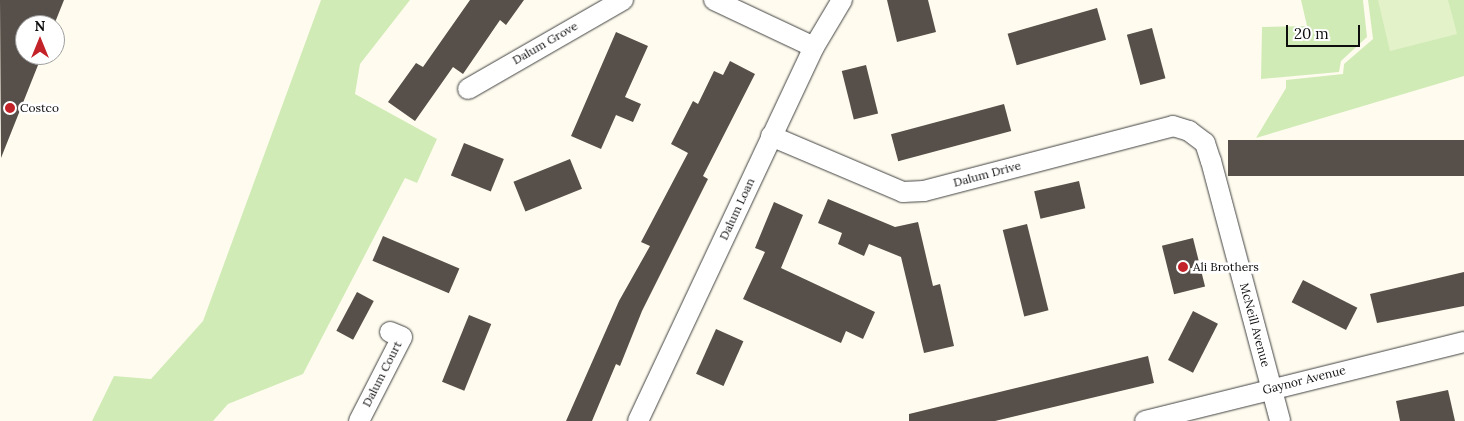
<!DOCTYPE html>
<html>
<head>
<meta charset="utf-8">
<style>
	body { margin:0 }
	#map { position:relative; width:1464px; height:421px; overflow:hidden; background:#fffcef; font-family:Lora,serif }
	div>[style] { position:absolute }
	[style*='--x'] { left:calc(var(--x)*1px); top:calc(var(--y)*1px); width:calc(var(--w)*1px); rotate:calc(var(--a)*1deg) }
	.green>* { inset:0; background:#d1ebb7 }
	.pitch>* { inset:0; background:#e3f2c9 }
	.building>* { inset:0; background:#574f4a; transform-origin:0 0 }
	.roads { filter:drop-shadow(0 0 1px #414141) drop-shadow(0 0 1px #414141) }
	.street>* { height:20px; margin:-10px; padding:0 10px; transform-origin:10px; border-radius:10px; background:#fff }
	.dots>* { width:14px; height:14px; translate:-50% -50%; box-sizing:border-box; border:2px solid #fff; border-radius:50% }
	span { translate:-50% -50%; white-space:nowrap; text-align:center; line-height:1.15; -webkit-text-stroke:5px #fff; paint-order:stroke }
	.street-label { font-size:12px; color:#0e0e0e }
	.poi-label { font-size:12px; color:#0e0e0e }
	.left { translate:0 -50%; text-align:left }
	.north { position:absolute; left:15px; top:15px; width:50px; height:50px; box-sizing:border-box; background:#fff; border:1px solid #9f9f9f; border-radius:50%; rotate:0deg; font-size:14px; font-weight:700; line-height:20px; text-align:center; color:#0e0e0e }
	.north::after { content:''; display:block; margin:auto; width:18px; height:22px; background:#c22228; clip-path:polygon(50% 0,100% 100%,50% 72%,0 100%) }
	.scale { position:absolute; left:1286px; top:25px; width:74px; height:22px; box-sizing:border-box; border:2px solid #0e0e0e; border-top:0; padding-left:6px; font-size:15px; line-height:18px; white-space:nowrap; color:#0e0e0e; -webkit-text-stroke:4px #fff; paint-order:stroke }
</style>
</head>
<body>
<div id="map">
	<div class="green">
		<i style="clip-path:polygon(321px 0,410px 0,360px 64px,355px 94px,437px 139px,417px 183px,405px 178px,303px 374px,228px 404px,213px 421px,92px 421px,114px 376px,151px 379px,203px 321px)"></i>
		<i style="clip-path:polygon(1301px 0,1363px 0,1367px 37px,1341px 61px,1339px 72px,1261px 79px,1262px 27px,1307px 26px)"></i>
		<i style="clip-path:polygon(1368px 0,1464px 0,1464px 76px,1256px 138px,1286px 88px,1286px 80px,1343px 74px,1344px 64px,1373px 39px)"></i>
	</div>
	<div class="pitch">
		<i style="clip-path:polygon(1378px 0,1448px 0,1457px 34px,1390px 51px)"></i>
	</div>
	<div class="building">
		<i style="clip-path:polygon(0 0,64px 0,54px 25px,25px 25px,25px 55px,42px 55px,1px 158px)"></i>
		<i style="clip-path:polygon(470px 0,524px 0,506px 25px,500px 20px,463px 74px,453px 67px,415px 121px,388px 102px,416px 63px,423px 67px)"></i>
		<i style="clip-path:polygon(887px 0,928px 0,936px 32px,897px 42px)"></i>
		<i style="left:1097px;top:8px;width:33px;height:93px;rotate:74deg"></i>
		<i style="left:1152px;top:28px;width:52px;height:26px;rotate:75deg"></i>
		<i style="clip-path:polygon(616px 32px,648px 46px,625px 97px,641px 104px,633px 122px,616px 115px,601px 149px,571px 136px)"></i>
		<i style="clip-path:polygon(730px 61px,755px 74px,703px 176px,708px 179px,642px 311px,620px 366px,616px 364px,592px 421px,566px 421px,619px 301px,650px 246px,641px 242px,688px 153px,671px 144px,693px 101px,698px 104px,714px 71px,723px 75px)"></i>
		<i style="left:866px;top:65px;width:50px;height:25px;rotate:76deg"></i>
		<i style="left:1004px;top:104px;width:28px;height:117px;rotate:75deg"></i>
		<i style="left:1464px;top:140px;width:36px;height:236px;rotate:90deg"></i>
		<i style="left:464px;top:143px;width:43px;height:35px;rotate:22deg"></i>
		<i style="left:570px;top:159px;width:32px;height:61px;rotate:68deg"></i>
		<i style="left:1079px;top:181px;width:28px;height:46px;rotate:77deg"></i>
		<i style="clip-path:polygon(828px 199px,895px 227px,918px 222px,933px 286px,940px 284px,954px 346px,924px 353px,901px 257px,869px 244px,864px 256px,838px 244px,842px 233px,818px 223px)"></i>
		<i style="clip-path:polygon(774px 202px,803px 215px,781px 268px,875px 312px,863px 339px,846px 331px,841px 343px,743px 299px,765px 252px,755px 248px)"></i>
		<i style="left:1027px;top:224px;width:89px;height:25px;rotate:76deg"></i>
		<i style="left:383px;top:236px;width:83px;height:27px;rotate:23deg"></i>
		<i style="left:1193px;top:238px;width:50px;height:32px;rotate:76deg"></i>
		<i style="clip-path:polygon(1464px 272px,1464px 306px,1377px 323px,1370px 294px)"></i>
		<i style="left:1303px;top:280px;width:61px;height:25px;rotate:27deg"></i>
		<i style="left:357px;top:292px;width:19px;height:44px;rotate:28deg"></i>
		<i style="left:1193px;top:311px;width:28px;height:55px;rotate:27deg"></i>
		<i style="left:469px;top:315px;width:24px;height:72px;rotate:22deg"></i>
		<i style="left:716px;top:329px;width:30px;height:49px;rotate:24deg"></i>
		<i style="clip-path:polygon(1148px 356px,1154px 383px,995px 421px,909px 421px,909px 414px)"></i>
		<i style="clip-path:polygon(1448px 390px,1455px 421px,1400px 421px,1396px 401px)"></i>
	</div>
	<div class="roads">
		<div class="street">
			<i style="--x:714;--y:0;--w:110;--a:25.2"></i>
			<i style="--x:468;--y:89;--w:179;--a:-29.9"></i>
			<i style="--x:771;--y:136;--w:143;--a:23"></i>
			<i style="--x:903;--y:192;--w:21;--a:-3"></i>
			<i style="--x:924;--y:191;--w:257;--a:-14.6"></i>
			<i style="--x:1173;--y:126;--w:17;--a:17"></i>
			<i style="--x:1189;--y:131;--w:20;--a:37"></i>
			<i style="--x:1205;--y:143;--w:19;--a:72"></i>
			<i style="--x:1211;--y:161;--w:269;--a:75.1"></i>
			<i style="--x:359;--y:421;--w:94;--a:-62.9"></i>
			<i style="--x:402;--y:337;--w:13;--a:-157"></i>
			<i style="--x:638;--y:421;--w:413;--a:-64.8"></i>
			<i style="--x:814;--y:47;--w:55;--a:-59.2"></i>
			<i style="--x:1145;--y:421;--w:329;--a:-13.9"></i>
		</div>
	</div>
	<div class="dots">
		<i style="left:10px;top:108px;background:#c22228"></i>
		<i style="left:1183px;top:267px;background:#c22228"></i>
	</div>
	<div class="street-label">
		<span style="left:545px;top:43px;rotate:-30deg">Dalum Grove</span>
		<span style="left:987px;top:174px;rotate:-15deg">Dalum Drive</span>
		<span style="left:737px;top:209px;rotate:-65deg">Dalum Loan</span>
		<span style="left:1255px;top:325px;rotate:75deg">McNeill Avenue</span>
		<span style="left:382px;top:374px;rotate:-63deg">Dalum Court</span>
		<span style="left:1304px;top:380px;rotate:-14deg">Gaynor Avenue</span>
	</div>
	<div class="poi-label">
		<span class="left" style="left:20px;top:108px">Costco</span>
		<span class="left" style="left:1193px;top:267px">Ali Brothers</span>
	</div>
	<div class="north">N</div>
	<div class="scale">20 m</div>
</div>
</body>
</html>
